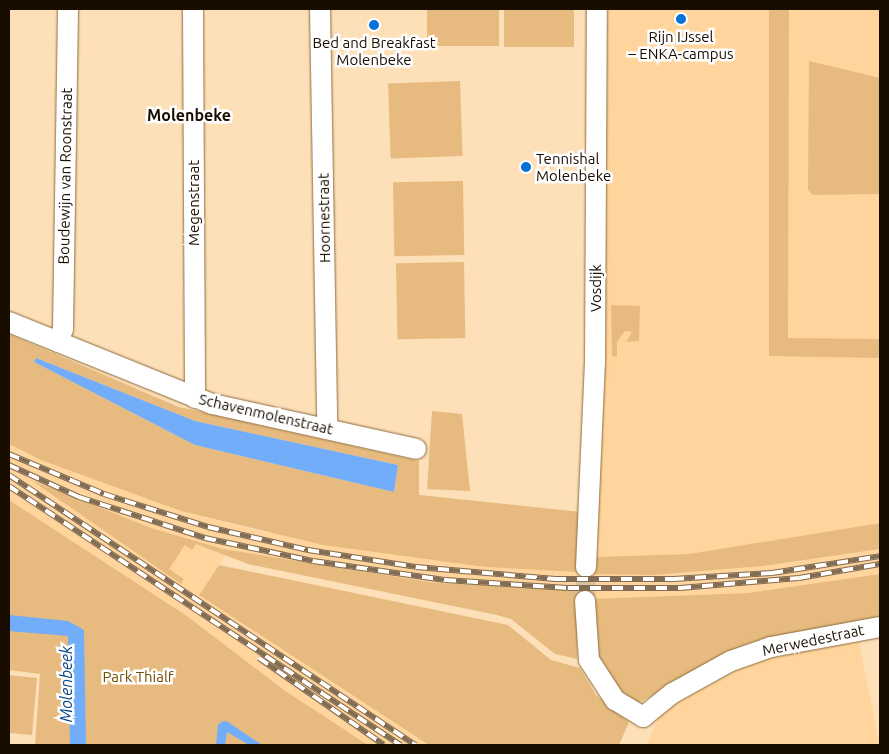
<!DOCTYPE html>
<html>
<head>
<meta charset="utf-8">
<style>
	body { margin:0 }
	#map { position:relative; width:889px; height:754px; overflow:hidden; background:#fddfb8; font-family:Ubuntu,sans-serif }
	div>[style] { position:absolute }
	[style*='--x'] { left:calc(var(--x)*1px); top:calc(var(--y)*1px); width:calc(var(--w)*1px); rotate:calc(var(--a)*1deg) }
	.built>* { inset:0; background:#ffd59d }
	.green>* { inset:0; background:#e7bb7f; transform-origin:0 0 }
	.water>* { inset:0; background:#71adf8 }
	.minor-tunnel>* { height:20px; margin-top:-10px; transform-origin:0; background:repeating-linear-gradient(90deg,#dbc09c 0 20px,transparent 0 30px) }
	.roads { filter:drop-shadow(0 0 1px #8b6b3c) drop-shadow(0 0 1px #8b6b3c) }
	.minor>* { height:20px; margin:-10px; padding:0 10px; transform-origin:10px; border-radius:10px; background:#fff }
	.rail>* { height:5.5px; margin-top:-2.75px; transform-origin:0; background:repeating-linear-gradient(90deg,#fff 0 11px,#826d54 0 22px); box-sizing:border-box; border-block:1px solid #826d54 }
	.dots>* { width:14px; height:14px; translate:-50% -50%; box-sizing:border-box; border:2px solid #fff; border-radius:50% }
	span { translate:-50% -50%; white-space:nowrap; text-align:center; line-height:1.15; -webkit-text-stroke:5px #fff; paint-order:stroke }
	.poi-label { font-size:15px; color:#190d00 }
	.left { translate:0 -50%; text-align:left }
	.street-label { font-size:15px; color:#190d00 }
	.park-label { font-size:15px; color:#734c02 }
	.neighbourhood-label { font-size:16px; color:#190d00; font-weight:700 }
	.water-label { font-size:16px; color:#054688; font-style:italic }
	.frame { position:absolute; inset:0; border:10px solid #190d00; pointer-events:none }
</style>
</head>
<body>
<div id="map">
	<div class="built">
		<i style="clip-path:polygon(604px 9px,880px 9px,880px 523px,689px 554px,594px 557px,602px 447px)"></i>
		<i style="clip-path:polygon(9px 444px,181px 511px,259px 531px,485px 567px,653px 575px,763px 566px,880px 549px,880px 574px,748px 593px,590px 599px,504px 595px,227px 553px,202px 590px,435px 745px,368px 745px,284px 690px,187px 616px,9px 500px)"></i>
		<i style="clip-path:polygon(858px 638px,880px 745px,647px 745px,663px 706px,739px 664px)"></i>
	</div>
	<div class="green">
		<i style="left:427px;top:9px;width:72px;height:37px"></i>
		<i style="left:504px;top:9px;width:70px;height:38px"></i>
		<i style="clip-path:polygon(769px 9px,789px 9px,788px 338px,880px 339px,880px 358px,769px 356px)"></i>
		<i style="clip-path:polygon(809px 61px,880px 78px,880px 194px,813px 195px,808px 190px)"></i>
		<i style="left:460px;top:81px;width:75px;height:72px;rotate:88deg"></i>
		<i style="left:463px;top:181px;width:74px;height:70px;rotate:89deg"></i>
		<i style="left:464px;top:262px;width:76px;height:68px;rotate:89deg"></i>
		<i style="clip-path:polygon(611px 305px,640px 306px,639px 341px,626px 342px,632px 332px,625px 331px,617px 342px,617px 357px,612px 356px)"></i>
		<i style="clip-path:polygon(evenodd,9px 334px,179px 407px,419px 461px,419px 495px,581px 512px,578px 572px,485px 567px,323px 545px,181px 511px,41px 460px,9px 444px,9px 334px,36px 358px,195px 421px,398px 465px,394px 492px,195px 445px,34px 362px,36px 358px)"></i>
		<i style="clip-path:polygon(432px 411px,462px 414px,470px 491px,427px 489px)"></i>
		<i style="clip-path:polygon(31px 480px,151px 528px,223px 549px,435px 583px,585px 590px,577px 616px,577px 659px,555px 654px,511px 619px,497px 615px,248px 564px,196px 544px,192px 550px,185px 545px,169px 569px,184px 579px,181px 584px)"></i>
		<i style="clip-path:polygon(9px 500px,187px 616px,284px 690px,368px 745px,35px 745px,40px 674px,9px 670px)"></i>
		<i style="clip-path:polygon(880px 523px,880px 549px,763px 566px,653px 575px,592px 574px,594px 557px,689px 554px)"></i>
		<i style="clip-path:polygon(219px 565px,508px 625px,551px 660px,580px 668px,596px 695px,629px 722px,619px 745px,429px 745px,199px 595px)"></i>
		<i style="clip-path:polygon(880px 574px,880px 622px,747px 644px,640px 702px,631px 702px,611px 686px,592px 641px,590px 599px,748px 593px)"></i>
		<i style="clip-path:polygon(9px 675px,37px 678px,32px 735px,9px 733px)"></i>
	</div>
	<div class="water">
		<i style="clip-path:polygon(36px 358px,195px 421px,398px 465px,394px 492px,195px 445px,34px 362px)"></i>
		<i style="clip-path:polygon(9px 615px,68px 621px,84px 630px,86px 745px,70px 745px,68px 636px,9px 631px)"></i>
		<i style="clip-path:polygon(223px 721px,228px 722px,262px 745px,249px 745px,227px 732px,225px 745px,216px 745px,218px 725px)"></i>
	</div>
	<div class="minor-tunnel">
		<i style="--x:585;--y:601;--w:34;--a:-88"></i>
	</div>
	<div class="roads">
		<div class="minor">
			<i style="--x:193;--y:9;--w:389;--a:89.7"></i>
			<i style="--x:320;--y:9;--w:419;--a:89"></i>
			<i style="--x:9;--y:322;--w:219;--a:22"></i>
			<i style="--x:212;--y:404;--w:209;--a:12.4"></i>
			<i style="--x:58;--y:342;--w:14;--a:-69"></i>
			<i style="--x:63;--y:329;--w:320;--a:-89.1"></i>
			<i style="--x:586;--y:567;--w:204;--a:-87.5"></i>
			<i style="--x:595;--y:363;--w:354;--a:-89.7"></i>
			<i style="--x:585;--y:601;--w:59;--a:86.1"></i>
			<i style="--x:589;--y:660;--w:48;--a:57"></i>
			<i style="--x:615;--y:700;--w:33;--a:31"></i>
			<i style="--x:643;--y:717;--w:38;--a:-39"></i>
			<i style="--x:673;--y:693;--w:66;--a:-28.9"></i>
			<i style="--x:731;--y:661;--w:42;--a:-19.3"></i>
			<i style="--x:771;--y:647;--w:111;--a:-10.4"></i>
		</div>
	</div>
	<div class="rail">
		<i style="--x:9;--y:454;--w:103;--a:22.8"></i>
		<i style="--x:104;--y:494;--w:109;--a:17.6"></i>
		<i style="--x:208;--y:527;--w:103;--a:13"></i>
		<i style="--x:308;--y:550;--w:109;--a:8.9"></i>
		<i style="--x:416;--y:567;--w:140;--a:4.9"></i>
		<i style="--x:555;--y:579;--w:118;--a:0"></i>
		<i style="--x:673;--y:579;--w:99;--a:-3.5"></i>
		<i style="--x:772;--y:573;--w:109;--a:-8.9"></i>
		<i style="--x:9;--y:465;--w:77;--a:24.6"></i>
		<i style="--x:79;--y:497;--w:133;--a:18"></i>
		<i style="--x:205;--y:538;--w:110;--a:12"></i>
		<i style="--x:313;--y:561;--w:133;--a:8.2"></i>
		<i style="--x:445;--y:580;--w:123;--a:3.7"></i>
		<i style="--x:568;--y:588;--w:112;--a:0"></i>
		<i style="--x:680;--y:588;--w:119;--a:-4.8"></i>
		<i style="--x:799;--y:578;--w:82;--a:-9.8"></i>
		<i style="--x:9;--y:475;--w:488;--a:33.6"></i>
		<i style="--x:9;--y:486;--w:470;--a:33.5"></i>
		<i style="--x:259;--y:658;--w:152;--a:34.8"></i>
	</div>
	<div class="dots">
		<i style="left:681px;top:19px;background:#0472d9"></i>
		<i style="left:374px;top:25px;background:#0472d9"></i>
		<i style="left:526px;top:167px;background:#0472d9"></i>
	</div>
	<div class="poi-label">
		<span style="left:681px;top:45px">Rijn IJssel<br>– ENKA-campus</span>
		<span style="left:374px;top:51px">Bed and Breakfast<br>Molenbeke</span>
		<span class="left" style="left:536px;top:167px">Tennishal<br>Molenbeke</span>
	</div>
	<div class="street-label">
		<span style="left:65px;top:176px;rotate:-89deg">Boudewijn van Roonstraat</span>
		<span style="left:194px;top:203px;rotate:-90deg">Megenstraat</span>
		<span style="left:324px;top:218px;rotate:-91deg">Hoornestraat</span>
		<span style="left:596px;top:288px;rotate:-90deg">Vosdijk</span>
		<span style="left:266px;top:414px;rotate:13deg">Schavenmolenstraat</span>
		<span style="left:813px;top:640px;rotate:-12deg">Merwedestraat</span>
	</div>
	<div class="park-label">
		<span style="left:138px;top:677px">Park Thialf</span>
	</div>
	<div class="neighbourhood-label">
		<span style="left:189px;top:115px">Molenbeke</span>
	</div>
	<div class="water-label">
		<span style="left:66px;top:684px;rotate:-90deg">Molenbeek</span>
	</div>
	<div class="frame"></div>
</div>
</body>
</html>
